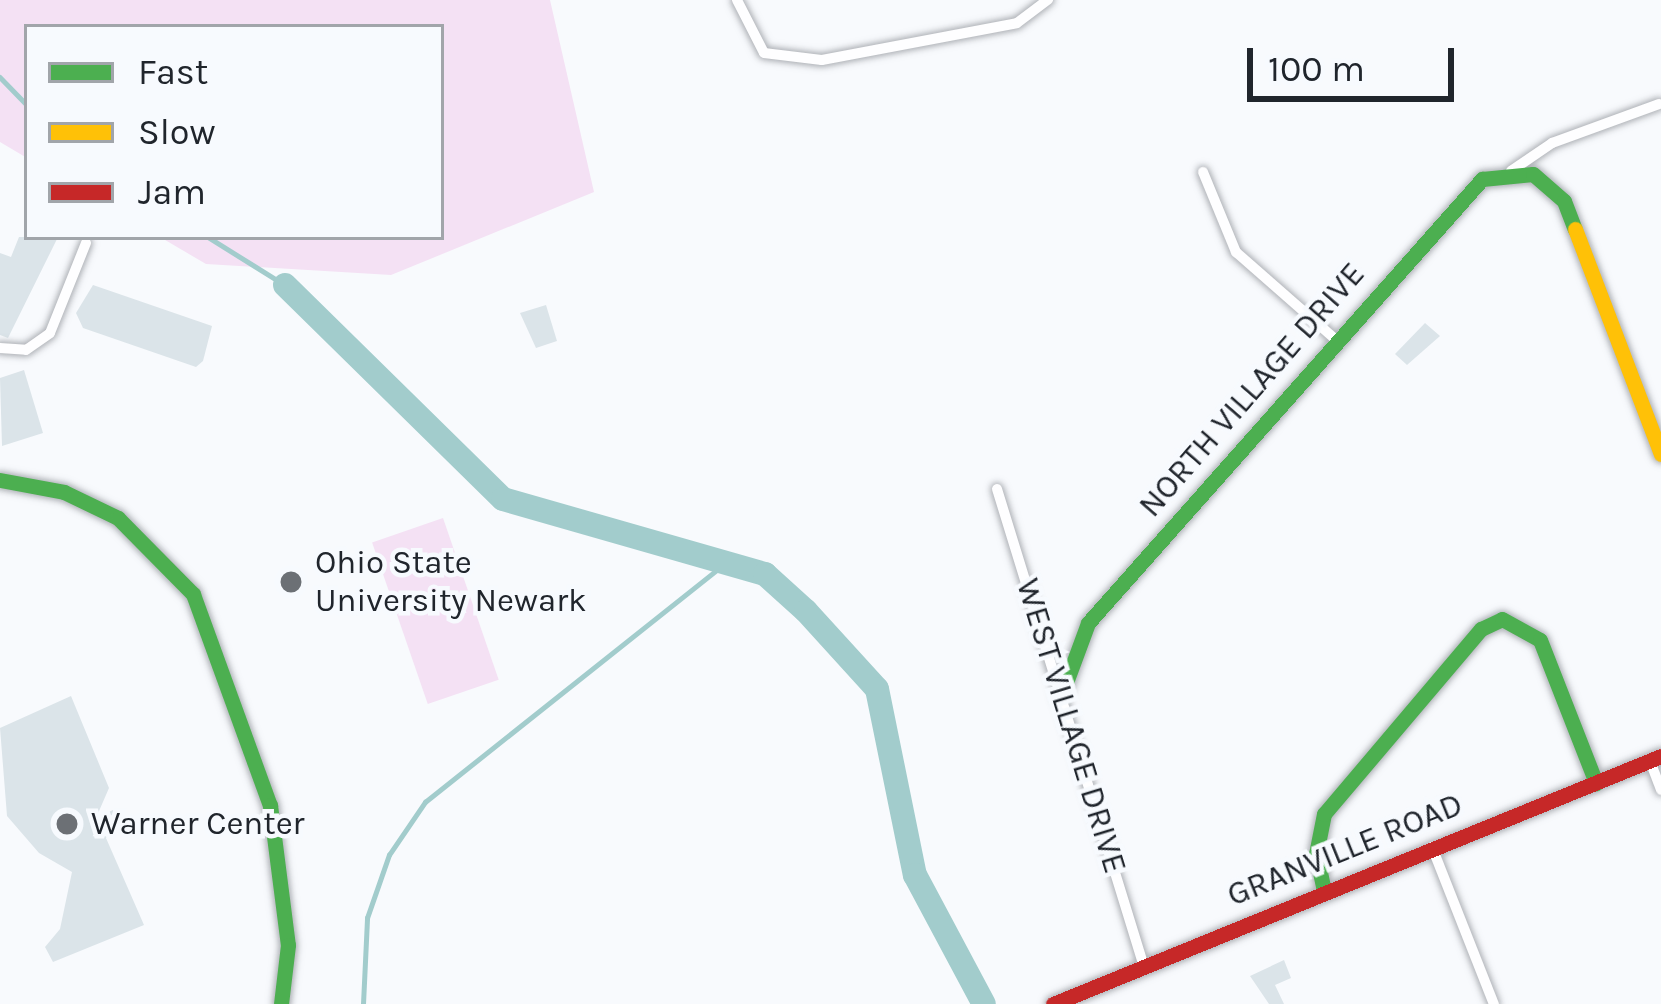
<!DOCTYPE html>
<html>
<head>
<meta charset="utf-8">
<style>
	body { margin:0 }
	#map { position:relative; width:1661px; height:1004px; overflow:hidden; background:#f8fafd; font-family:Karla,sans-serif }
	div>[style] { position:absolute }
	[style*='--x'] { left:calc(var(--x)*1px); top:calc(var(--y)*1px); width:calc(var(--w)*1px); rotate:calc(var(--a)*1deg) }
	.green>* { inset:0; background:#f4e1f4; transform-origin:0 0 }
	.stream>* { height:4.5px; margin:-2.25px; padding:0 2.25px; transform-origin:2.25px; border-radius:2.25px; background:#a2cccc }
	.river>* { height:24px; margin:-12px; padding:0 12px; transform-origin:12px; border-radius:12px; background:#a2cccc }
	.building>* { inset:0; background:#dbe4e9 }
	.roads { filter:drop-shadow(0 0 3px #afb2b7) drop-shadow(0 0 3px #afb2b7) }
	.street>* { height:10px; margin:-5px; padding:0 5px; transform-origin:5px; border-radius:5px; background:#fefeff }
	.fast>* { height:15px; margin:-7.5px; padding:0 7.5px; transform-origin:7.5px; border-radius:7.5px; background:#4caf50 }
	.slow>* { height:15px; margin:-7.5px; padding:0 7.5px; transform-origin:7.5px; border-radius:7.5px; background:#ffc107 }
	.jam>* { height:15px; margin:-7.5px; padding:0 7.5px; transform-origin:7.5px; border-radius:7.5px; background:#c62828 }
	.dots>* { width:33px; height:33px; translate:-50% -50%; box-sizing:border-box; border:6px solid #f7fafe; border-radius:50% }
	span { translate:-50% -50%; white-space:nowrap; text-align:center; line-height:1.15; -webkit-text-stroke:9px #f7fafe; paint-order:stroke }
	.street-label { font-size:33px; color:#20252c }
	.poi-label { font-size:33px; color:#20252c }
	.left { translate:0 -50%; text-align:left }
	.legend { position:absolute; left:24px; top:24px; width:420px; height:216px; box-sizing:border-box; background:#f7fafe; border:3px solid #a1a5aa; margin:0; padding:15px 21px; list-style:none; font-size:36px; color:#20252c }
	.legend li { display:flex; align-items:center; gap:24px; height:60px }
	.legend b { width:60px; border:3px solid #a1a5aa }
	.scale { position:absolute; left:1247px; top:48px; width:207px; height:54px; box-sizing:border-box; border:6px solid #20252c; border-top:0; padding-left:15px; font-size:36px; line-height:42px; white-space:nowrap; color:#20252c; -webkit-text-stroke:9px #f7fafe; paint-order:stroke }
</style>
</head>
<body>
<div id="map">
	<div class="green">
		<i style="clip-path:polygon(0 0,550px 0,594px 192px,391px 275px,206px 264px,160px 237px,441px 237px,441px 27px,27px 27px,27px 158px,0 142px)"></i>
		<i style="left:443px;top:518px;width:171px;height:75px;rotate:71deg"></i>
	</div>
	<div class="stream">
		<i style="--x:0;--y:77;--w:39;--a:46"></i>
		<i style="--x:208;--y:237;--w:91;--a:31.9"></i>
		<i style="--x:363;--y:1004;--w:86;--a:-87.3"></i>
		<i style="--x:367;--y:918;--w:67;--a:-70.8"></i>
		<i style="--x:389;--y:855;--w:64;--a:-55.8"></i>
		<i style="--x:425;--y:802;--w:384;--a:-38.5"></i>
	</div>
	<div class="river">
		<i style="--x:285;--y:285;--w:305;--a:44.5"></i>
		<i style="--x:503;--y:499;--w:273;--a:16"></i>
		<i style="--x:765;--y:574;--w:55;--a:42.1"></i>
		<i style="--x:806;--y:611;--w:105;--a:47.7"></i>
		<i style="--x:877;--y:689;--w:190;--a:78.5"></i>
		<i style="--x:915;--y:875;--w:146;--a:61.9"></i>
	</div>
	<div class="building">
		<i style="clip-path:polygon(19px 237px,58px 237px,8px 338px,0 335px,0 253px,11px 257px)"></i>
		<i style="clip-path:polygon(93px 285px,212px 326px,203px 361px,196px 367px,83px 328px,76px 313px)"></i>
		<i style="clip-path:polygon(546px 305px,557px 341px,536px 348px,520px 313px)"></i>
		<i style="clip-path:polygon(1425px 323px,1440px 336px,1407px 365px,1395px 354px)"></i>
		<i style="clip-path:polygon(24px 370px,43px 433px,2px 446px,0 378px)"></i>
		<i style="clip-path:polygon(71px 696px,109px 788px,96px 818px,113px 810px,123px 830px,106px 838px,144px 925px,53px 962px,45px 947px,60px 929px,72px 872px,39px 853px,7px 816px,0 728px)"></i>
		<i style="clip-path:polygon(1284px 960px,1291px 978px,1275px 985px,1284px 1004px,1269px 1004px,1250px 976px)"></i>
	</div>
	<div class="roads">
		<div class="street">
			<i style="--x:737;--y:0;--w:59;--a:63"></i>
			<i style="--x:764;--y:53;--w:58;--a:6.9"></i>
			<i style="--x:822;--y:60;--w:198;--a:-10.7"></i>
			<i style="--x:1017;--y:23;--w:39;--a:-37"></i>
			<i style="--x:1511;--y:171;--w:50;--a:-34.3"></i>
			<i style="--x:1552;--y:143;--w:114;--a:-20"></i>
			<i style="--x:1203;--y:172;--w:87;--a:67.6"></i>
			<i style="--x:1236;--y:252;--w:133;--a:41.3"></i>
			<i style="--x:0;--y:348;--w:26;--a:4"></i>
			<i style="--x:26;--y:350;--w:29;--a:-35"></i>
			<i style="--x:50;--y:333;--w:97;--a:-68.2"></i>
			<i style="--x:997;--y:489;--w:496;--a:72.9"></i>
			<i style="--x:1650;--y:761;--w:31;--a:69"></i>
			<i style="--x:1432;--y:847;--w:169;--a:68.5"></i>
		</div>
		<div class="fast">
			<i style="--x:0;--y:480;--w:65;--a:10.6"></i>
			<i style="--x:64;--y:492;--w:60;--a:25.7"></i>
			<i style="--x:118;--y:518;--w:107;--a:45.4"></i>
			<i style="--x:193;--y:594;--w:225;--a:70"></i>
			<i style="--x:270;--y:805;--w:141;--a:82.7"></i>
			<i style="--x:288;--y:945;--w:59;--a:96.8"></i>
			<i style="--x:1061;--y:696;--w:78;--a:-69.7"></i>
			<i style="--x:1088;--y:623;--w:594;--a:-48.41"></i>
			<i style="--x:1482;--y:179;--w:51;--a:-5.6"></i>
			<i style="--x:1533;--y:174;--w:41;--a:41.1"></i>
			<i style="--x:1564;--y:201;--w:30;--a:69"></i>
			<i style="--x:1324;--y:891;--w:38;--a:-102"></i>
			<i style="--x:1316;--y:854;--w:41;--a:-78.7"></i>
			<i style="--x:1324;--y:814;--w:243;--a:-49.7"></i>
			<i style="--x:1481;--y:629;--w:23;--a:-25"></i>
			<i style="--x:1502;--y:619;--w:43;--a:28.9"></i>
			<i style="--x:1540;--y:640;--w:154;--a:68.6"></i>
		</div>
		<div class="slow">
			<i style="--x:1575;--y:229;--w:241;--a:69.1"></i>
		</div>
		<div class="jam">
			<i style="--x:1053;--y:1004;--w:657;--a:-22.19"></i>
		</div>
	</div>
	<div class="dots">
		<i style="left:291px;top:582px;background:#6c7075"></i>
		<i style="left:67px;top:824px;background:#6c7075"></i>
	</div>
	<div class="street-label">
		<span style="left:1252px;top:390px;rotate:-49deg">NORTH VILLAGE DRIVE</span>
		<span style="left:1071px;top:726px;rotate:73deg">WEST VILLAGE DRIVE</span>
		<span style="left:1345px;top:850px;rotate:-22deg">GRANVILLE ROAD</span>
	</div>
	<div class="poi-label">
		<span class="left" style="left:315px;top:582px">Ohio State<br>University Newark</span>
		<span class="left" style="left:91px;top:824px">Warner Center</span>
	</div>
	<ul class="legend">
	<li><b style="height:15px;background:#4caf50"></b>Fast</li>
	<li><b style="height:15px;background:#ffc107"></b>Slow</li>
	<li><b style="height:15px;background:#c62828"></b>Jam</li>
	</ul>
	<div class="scale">100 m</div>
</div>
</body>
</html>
